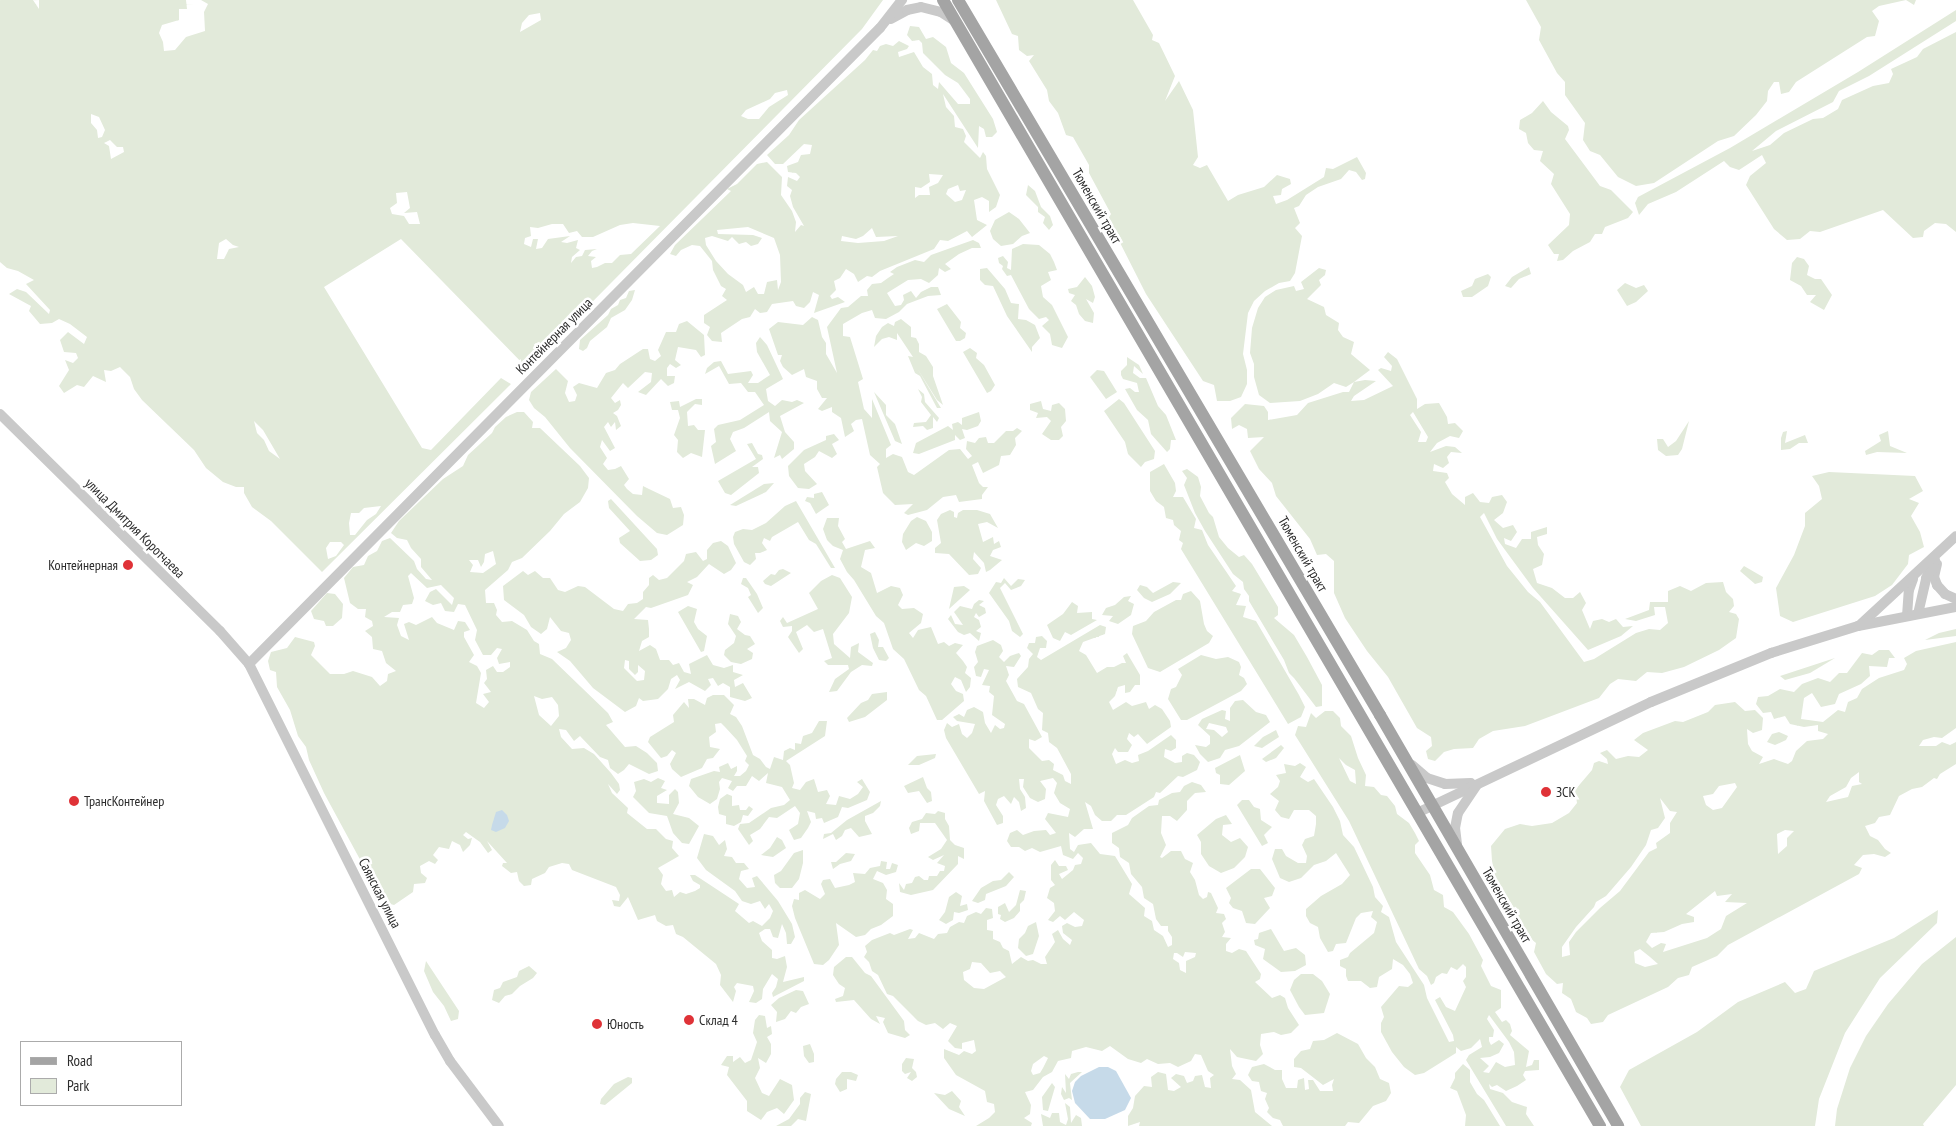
<!DOCTYPE html>
<html>
<head>
<meta charset="utf-8">
<style>
	body { margin:0 }
	#map { position:relative; width:1956px; height:1126px; overflow:hidden; background:#fff; font-family:"PT Sans Narrow",sans-serif }
	div>[style] { position:absolute }
	[style*='--x'] { left:calc(var(--x)*1px); top:calc(var(--y)*1px); width:calc(var(--w)*1px); rotate:calc(var(--a)*1deg) }
	.green>* { inset:0; background:#e2eada }
	.water>* { inset:0; background:#c6dae9 }
	.minor>* { height:10px; margin:-5px; padding:0 5px; transform-origin:5px; border-radius:5px; background:#c9c9c9 }
	.major>* { height:12px; margin:-6px; padding:0 6px; transform-origin:6px; border-radius:6px; background:#a4a4a4 }
	.dots>* { width:14px; height:14px; translate:-50% -50%; box-sizing:border-box; border:2px solid #fff; border-radius:50% }
	span { translate:-50% -50%; white-space:nowrap; text-align:center; line-height:1.15; -webkit-text-stroke:5px #fff; paint-order:stroke }
	.street-label { font-size:14px; color:#2c2c2c }
	.poi-label { font-size:14px; color:#2c2c2c }
	.right { translate:-100% -50%; text-align:right }
	.left { translate:0 -50%; text-align:left }
	.legend { position:absolute; left:20px; top:1041px; width:162px; height:65px; box-sizing:border-box; background:#fff; border:1px solid #ababab; margin:0; padding:6px 9px; list-style:none; font-size:15px; color:#2c2c2c }
	.legend li { display:flex; align-items:center; gap:10px; height:25px }
	.legend b { width:25px; border:1px solid #ababab }
</style>
</head>
<body>
<div id="map">
	<div class="green">
		<i style="clip-path:polygon(evenodd,0 0,33px 0,39px 9px,39px 0,186px 0,187px 9px,179px 9px,179px 20px,162px 25px,159px 33px,163px 42px,164px 51px,175px 50px,186px 37px,205px 31px,204px 12px,208px 4px,201px 0,883px 0,862px 29px,527px 368px,401px 239px,324px 287px,422px 448px,431px 450px,501px 378px,511px 384px,322px 572px,271px 521px,252px 507px,244px 493px,244px 487px,236px 487px,223px 482px,206px 468px,194px 450px,142px 400px,134px 389px,130px 377px,120px 367px,111px 371px,104px 370px,106px 382px,93px 376px,84px 387px,77px 385px,64px 393px,59px 386px,69px 370px,65px 360px,73px 363px,78px 358px,76px 353px,64px 352px,60px 340px,68px 332px,84px 344px,87px 337px,70px 324px,59px 319px,52px 323px,40px 324px,29px 311px,31px 306px,9px 294px,17px 289px,26px 292px,49px 314px,50px 310px,26px 284px,34px 280px,18px 271px,7px 268px,0 262px,0 0,540px 13px,541px 20px,520px 32px,522px 23px,529px 15px,540px 13px,0 0,787px 90px,788px 95px,769px 107px,759px 119px,748px 119px,741px 116px,746px 110px,770px 99px,775px 93px,787px 90px,0 0,91px 114px,99px 117px,105px 130px,102px 137px,98px 138px,97px 130px,91px 123px,91px 114px,0 0,110px 140px,117px 147px,123px 147px,124px 152px,111px 159px,109px 146px,104px 143px,110px 140px,0 0,407px 192px,410px 208px,404px 213px,417px 212px,420px 224px,409px 224px,404px 216px,392px 214px,390px 208px,397px 203px,396px 193px,407px 192px,0 0,633px 223px,660px 226px,631px 254px,620px 255px,612px 263px,605px 263px,597px 267px,592px 268px,591px 261px,596px 257px,588px 256px,592px 251px,597px 249px,585px 250px,582px 256px,576px 257px,571px 263px,572px 257px,580px 250px,576px 248px,578px 240px,567px 243px,561px 242px,570px 236px,548px 239px,542px 248px,536px 249px,538px 239px,533px 239px,531px 247px,524px 244px,525px 238px,531px 236px,530px 227px,538px 228px,552px 224px,563px 224px,569px 233px,577px 231px,582px 237px,593px 237px,620px 225px,633px 223px,0 0,226px 239px,233px 245px,239px 247px,229px 249px,224px 259px,217px 259px,219px 243px,226px 239px,0 0,254px 421px,263px 430px,280px 459px,269px 451px,264px 440px,257px 433px,254px 421px,0 0,381px 506px,376px 514px,367px 520px,355px 535px,350px 535px,349px 523px,351px 513px,359px 513px,364px 508px,381px 506px,0 0,330px 542px,341px 542px,344px 545px,336px 556px,328px 559px,326px 548px,330px 542px)"></i>
		<i style="clip-path:polygon(996px 0,1133px 0,1153px 35px,1152px 40px,1159px 43px,1175px 76px,1165px 101px,1179px 81px,1193px 110px,1198px 157px,1193px 165px,1200px 168px,1207px 165px,1228px 201px,1238px 195px,1264px 187px,1277px 175px,1290px 179px,1291px 184px,1282px 189px,1281px 195px,1273px 196px,1276px 204px,1287px 200px,1324px 177px,1326px 168px,1333px 169px,1357px 157px,1366px 173px,1365px 179px,1362px 180px,1356px 172px,1349px 170px,1341px 179px,1318px 187px,1306px 195px,1299px 206px,1294px 208px,1300px 223px,1295px 228px,1302px 236px,1295px 273px,1290px 281px,1279px 283px,1265px 291px,1254px 301px,1248px 313px,1243px 354px,1247px 370px,1247px 384px,1241px 397px,1230px 401px,1217px 401px,1214px 385px,1203px 381px,1146px 294px,1108px 219px,1111px 214px,1089px 173px,1089px 165px,1073px 137px,1066px 135px,1058px 113px,1049px 101px,1047px 90px,1029px 61px,1034px 55px,1027px 56px,1019px 50px,1018px 36px,1012px 34px)"></i>
		<i style="clip-path:polygon(1526px 0,1916px 0,1914px 5px,1906px 0,1879px 6px,1872px 11px,1879px 21px,1875px 36px,1867px 37px,1796px 82px,1789px 92px,1781px 94px,1779px 82px,1774px 82px,1768px 91px,1767px 101px,1756px 115px,1734px 136px,1718px 141px,1654px 183px,1636px 186px,1618px 177px,1600px 155px,1590px 151px,1583px 140px,1585px 123px,1565px 95px,1565px 82px,1557px 73px,1539px 40px,1541px 27px)"></i>
		<i style="clip-path:polygon(1956px 10px,1956px 21px,1869px 76px,1839px 91px,1833px 102px,1776px 131px,1752px 151px,1770px 145px,1784px 133px,1813px 119px,1823px 118px,1838px 109px,1842px 100px,1873px 86px,1889px 83px,1893px 74px,1891px 69px,1917px 57px,1923px 49px,1956px 32px,1956px 232px,1946px 224px,1935px 223px,1924px 231px,1923px 237px,1913px 238px,1883px 210px,1820px 232px,1810px 231px,1800px 239px,1787px 240px,1774px 229px,1746px 185px,1750px 176px,1766px 163px,1762px 155px,1739px 170px,1730px 167px,1724px 161px,1676px 192px,1648px 204px,1639px 215px,1635px 203px,1638px 197px,1730px 148px,1858px 72px)"></i>
		<i style="clip-path:polygon(evenodd,910px 26px,919px 27px,926px 39px,933px 37px,946px 47px,951px 63px,964px 73px,993px 119px,997px 132px,992px 137px,986px 137px,984px 129px,979px 126px,978px 148px,943px 94px,946px 107px,954px 116px,955px 127px,963px 129px,966px 136px,964px 142px,980px 158px,983px 152px,986px 156px,987px 169px,1000px 195px,996px 207px,989px 212px,989px 201px,982px 197px,974px 200px,977px 220px,987px 225px,972px 237px,967px 231px,948px 241px,940px 240px,934px 249px,880px 271px,872px 277px,867px 276px,858px 282px,854px 274px,846px 269px,840px 278px,834px 281px,836px 290px,830px 296px,832px 299px,838px 297px,845px 302px,814px 313px,819px 295px,813px 292px,810px 302px,804px 308px,796px 306px,793px 301px,772px 304px,767px 312px,760px 313px,755px 309px,750px 317px,742px 319px,721px 333px,722px 342px,712px 341px,707px 335px,710px 327px,704px 323px,704px 315px,727px 300px,722px 296px,726px 289px,721px 286px,713px 270px,712px 261px,700px 246px,692px 245px,681px 250px,676px 256px,670px 254px,675px 245px,731px 191px,727px 189px,737px 184px,757px 164px,767px 162px,782px 177px,781px 195px,792px 211px,796px 222px,795px 232px,801px 225px,804px 226px,793px 207px,790px 196px,792px 190px,787px 186px,788px 177px,797px 181px,800px 177px,796px 173px,788px 172px,787px 166px,798px 162px,801px 155px,810px 154px,812px 145px,804px 144px,783px 164px,775px 164px,767px 155px,789px 135px,799px 120px,865px 60px,873px 50px,877px 51px,880px 46px,886px 44px,893px 46px,899px 41px,909px 46px,907px 49px,898px 52px,899px 57px,914px 52px,923px 67px,932px 74px,933px 85px,938px 89px,939px 82px,958px 104px,970px 104px,970px 99px,958px 83px,945px 75px,923px 53px,922px 43px,919px 40px,912px 41px,907px 35px,910px 26px,929px 174px,943px 175px,938px 183px,929px 187px,930px 195px,919px 195px,915px 198px,915px 187px,921px 188px,930px 182px,929px 174px,910px 26px,958px 185px,960px 191px,966px 190px,962px 200px,955px 202px,946px 194px,948px 189px,958px 185px,910px 26px,748px 227px,774px 238px,780px 255px,781px 282px,778px 290px,777px 280px,767px 282px,764px 294px,758px 294px,754px 287px,746px 292px,743px 285px,728px 274px,716px 261px,706px 245px,705px 238px,712px 236px,728px 241px,732px 237px,739px 244px,746px 242px,751px 246px,758px 244px,762px 238px,753px 235px,718px 234px,717px 230px,748px 227px,910px 26px,872px 228px,876px 237px,898px 236px,884px 241px,858px 243px,841px 241px,842px 236px,856px 239px,863px 236px,872px 228px)"></i>
		<i style="clip-path:polygon(1543px 101px,1551px 112px,1568px 126px,1569px 130px,1565px 139px,1600px 186px,1611px 190px,1633px 212px,1628px 218px,1605px 227px,1602px 234px,1595px 234px,1590px 242px,1573px 251px,1563px 260px,1557px 261px,1559px 254px,1554px 254px,1548px 245px,1569px 225px,1570px 214px,1551px 184px,1554px 174px,1540px 161px,1543px 151px,1534px 150px,1528px 143px,1526px 133px,1519px 129px,1520px 120px,1532px 113px)"></i>
		<i style="clip-path:polygon(1028px 185px,1035px 191px,1041px 207px,1050px 216px,1053px 225px,1049px 230px,1043px 223px,1045px 217px,1038px 212px,1038px 207px,1026px 195px)"></i>
		<i style="clip-path:polygon(1009px 212px,1019px 219px,1030px 233px,1022px 236px,1013px 244px,1001px 246px,993px 239px,990px 231px,995px 220px)"></i>
		<i style="clip-path:polygon(973px 240px,979px 243px,981px 248px,972px 248px,959px 254px,945px 264px,951px 269px,945px 272px,939px 268px,938px 275px,929px 283px,921px 279px,908px 280px,887px 293px,895px 306px,901px 305px,904px 300px,903px 295px,911px 291px,916px 298px,921px 292px,931px 287px,938px 287px,941px 295px,928px 296px,907px 304px,899px 312px,886px 319px,875px 318px,872px 310px,862px 313px,843px 324px,843px 336px,850px 337px,863px 379px,858px 382px,864px 409px,872px 418px,872px 399px,891px 445px,886px 449px,886px 458px,893px 454px,902px 457px,908px 472px,914px 475px,949px 450px,960px 449px,968px 459px,972px 456px,966px 449px,967px 441px,975px 443px,979px 438px,986px 437px,988px 443px,994px 443px,1006px 431px,1013px 431px,1017px 428px,1022px 431px,1015px 438px,1016px 445px,1010px 455px,1001px 456px,999px 465px,983px 473px,978px 462px,972px 465px,979px 483px,983px 487px,988px 487px,982px 495px,982px 499px,959px 502px,956px 495px,943px 497px,927px 510px,908px 515px,904px 513px,913px 504px,895px 505px,883px 493px,877px 467px,880px 464px,870px 455px,862px 419px,856px 420px,851px 424px,854px 431px,845px 437px,841px 418px,832px 412px,832px 407px,822px 411px,818px 409px,827px 398px,822px 398px,817px 389px,817px 381px,806px 377px,804px 369px,792px 375px,783px 367px,780px 361px,782px 355px,778px 355px,769px 329px,778px 322px,803px 325px,812px 317px,818px 320px,822px 337px,826px 343px,826px 354px,837px 373px,827px 327px,841px 308px,848px 307px,861px 296px,868px 296px,867px 290px,872px 284px,881px 283px,888px 278px,894px 274px,890px 272px,897px 267px,915px 260px,924px 262px,931px 255px)"></i>
		<i style="clip-path:polygon(1023px 244px,1039px 245px,1050px 254px,1054px 262px,1057px 270px,1048px 272px,1051px 280px,1041px 286px,1043px 297px,1052px 305px,1068px 337px,1062px 348px,1052px 345px,1050px 334px,1042px 326px,1049px 320px,1046px 317px,1039px 319px,1029px 309px,1011px 275px,1007px 276px,1002px 269px,1003px 266px,999px 263px,998px 258px,1003px 256px,1008px 262px,1007px 268px,1011px 270px,1012px 249px)"></i>
		<i style="clip-path:polygon(1797px 257px,1804px 259px,1809px 266px,1807px 275px,1815px 279px,1821px 279px,1832px 295px,1824px 310px,1810px 302px,1816px 295px,1807px 295px,1801px 286px,1790px 280px,1792px 263px)"></i>
		<i style="clip-path:polygon(1529px 267px,1531px 274px,1519px 279px,1511px 288px,1505px 286px,1512px 277px)"></i>
		<i style="clip-path:polygon(987px 268px,1005px 289px,1011px 303px,1019px 304px,1018px 319px,1026px 320px,1035px 325px,1040px 338px,1032px 347px,1032px 352px,1007px 316px,993px 286px,985px 285px,980px 280px,980px 269px)"></i>
		<i style="clip-path:polygon(evenodd,1319px 268px,1326px 270px,1325px 275px,1319px 280px,1321px 285px,1307px 299px,1324px 307px,1326px 315px,1339px 323px,1338px 330px,1343px 337px,1354px 342px,1351px 354px,1370px 370px,1354px 382px,1365px 380px,1376px 381px,1354px 396px,1351px 401px,1364px 400px,1393px 386px,1378px 370px,1381px 368px,1391px 371px,1392px 366px,1384px 357px,1388px 352px,1397px 359px,1417px 399px,1417px 409px,1425px 404px,1439px 403px,1447px 417px,1448px 424px,1455px 423px,1463px 431px,1459px 438px,1450px 436px,1437px 443px,1430px 452px,1446px 446px,1455px 447px,1462px 453px,1451px 452px,1447px 457px,1449px 463px,1443px 468px,1434px 464px,1433px 471px,1447px 473px,1449px 478px,1445px 482px,1452px 494px,1465px 505px,1465px 497px,1473px 493px,1480px 502px,1489px 503px,1492px 497px,1502px 495px,1507px 502px,1503px 513px,1494px 520px,1503px 528px,1513px 525px,1517px 532px,1511px 541px,1504px 538px,1505px 544px,1516px 548px,1522px 539px,1531px 539px,1531px 532px,1547px 527px,1547px 534px,1537px 537px,1538px 545px,1544px 554px,1542px 565px,1533px 569px,1537px 583px,1552px 588px,1565px 598px,1573px 598px,1580px 592px,1586px 603px,1582px 610px,1590px 629px,1593px 621px,1602px 619px,1609px 622px,1616px 619px,1623px 627px,1633px 626px,1621px 636px,1588px 650px,1533px 588px,1497px 539px,1484px 513px,1480px 517px,1507px 566px,1528px 592px,1540px 602px,1584px 662px,1594px 659px,1636px 633px,1649px 629px,1660px 630px,1668px 623px,1665px 607px,1654px 607px,1655px 615px,1636px 621px,1625px 619px,1649px 610px,1650px 602px,1668px 602px,1668px 591px,1680px 586px,1691px 591px,1706px 583px,1723px 582px,1726px 592px,1733px 599px,1734px 606px,1729px 612px,1736px 614px,1739px 619px,1736px 638px,1719px 650px,1684px 667px,1662px 673px,1647px 672px,1636px 681px,1618px 679px,1610px 684px,1599px 698px,1525px 726px,1493px 731px,1479px 739px,1473px 748px,1454px 749px,1444px 752px,1435px 761px,1428px 759px,1426px 751px,1432px 746px,1431px 737px,1417px 728px,1388px 677px,1367px 651px,1345px 618px,1334px 593px,1334px 561px,1326px 554px,1317px 555px,1310px 539px,1276px 496px,1272px 483px,1259px 469px,1250px 451px,1264px 437px,1248px 438px,1247px 429px,1239px 425px,1232px 429px,1231px 418px,1245px 404px,1264px 406px,1268px 412px,1268px 420px,1297px 415px,1308px 403px,1343px 392px,1349px 392px,1354px 382px,1346px 387px,1334px 383px,1318px 394px,1300px 401px,1270px 403px,1259px 395px,1254px 377px,1254px 364px,1250px 353px,1252px 328px,1258px 308px,1265px 297px,1276px 290px,1294px 286px,1296px 291px,1304px 289px,1301px 282px,1319px 268px,1413px 412px,1428px 437px,1426px 442px,1418px 442px,1421px 432px,1410px 415px,1413px 412px)"></i>
		<i style="clip-path:polygon(1488px 274px,1491px 277px,1488px 286px,1472px 297px,1463px 297px,1461px 291px,1472px 286px,1475px 279px)"></i>
		<i style="clip-path:polygon(1085px 277px,1092px 286px,1095px 297px,1093px 303px,1086px 299px,1094px 313px,1093px 323px,1085px 321px,1079px 314px,1076px 305px,1071px 301px,1075px 295px,1069px 293px,1068px 289px,1077px 287px)"></i>
		<i style="clip-path:polygon(1625px 283px,1636px 288px,1644px 285px,1648px 291px,1636px 302px,1627px 306px,1617px 290px)"></i>
		<i style="clip-path:polygon(635px 290px,632px 300px,625px 310px,611px 318px,607px 327px,590px 341px,587px 348px,583px 351px,579px 349px,580px 340px,608px 315px,611px 309px,618px 305px,620px 300px,626px 298px,629px 291px)"></i>
		<i style="clip-path:polygon(947px 304px,961px 322px,960px 328px,966px 333px,965px 338px,960px 341px,956px 341px,937px 309px)"></i>
		<i style="clip-path:polygon(901px 319px,911px 327px,911px 337px,916px 338px,919px 344px,919px 352px,926px 356px,933px 367px,933px 376px,943px 405px,937px 400px,917px 368px,941px 408px,937px 408px,920px 376px,915px 373px,908px 356px,913px 357px,897px 333px,897px 340px,889px 337px,882px 339px,874px 347px,876px 336px,882px 327px,888px 323px,894px 326px,895px 322px)"></i>
		<i style="clip-path:polygon(687px 321px,704px 335px,705px 355px,701px 357px,696px 350px,678px 347px,675px 360px,681px 365px,676px 368px,670px 364px,667px 368px,667px 376px,675px 376px,674px 383px,668px 386px,661px 379px,646px 395px,638px 392px,651px 382px,652px 373px,645px 372px,628px 388px,623px 383px,611px 398px,615px 403px,620px 400px,621px 405px,618px 410px,613px 413px,617px 416px,621px 426px,616px 430px,615px 422px,611px 427px,608px 422px,604px 427px,615px 448px,610px 451px,602px 440px,600px 447px,607px 458px,603px 464px,608px 470px,615px 469px,621px 466px,629px 479px,624px 485px,627px 489px,633px 494px,642px 495px,643px 486px,649px 489px,670px 499px,673px 508px,681px 507px,684px 515px,683px 525px,667px 535px,657px 533px,637px 516px,570px 448px,545px 417px,534px 408px,529px 400px,531px 392px,556px 369px,568px 381px,565px 393px,569px 402px,575px 401px,577px 395px,573px 387px,579px 383px,597px 388px,606px 373px,615px 370px,620px 364px,643px 349px,648px 349px,650px 359px,655px 361px,661px 356px,658px 350px,666px 332px,676px 332px,679px 324px)"></i>
		<i style="clip-path:polygon(760px 337px,767px 345px,783px 379px,766px 389px,768px 401px,775px 406px,782px 400px,792px 402px,797px 400px,804px 403px,780px 416px,785px 432px,794px 442px,794px 449px,782px 459px,780px 455px,774px 458px,782px 432px,770px 421px,769px 412px,744px 428px,733px 432px,730px 439px,736px 451px,715px 464px,711px 446px,716px 442px,714px 429px,718px 425px,740px 420px,764px 405px,755px 392px,748px 392px,741px 383px,729px 384px,719px 366px,705px 374px,707px 368px,714px 362px,721px 361px,728px 374px,751px 371px,753px 375px,748px 383px,758px 383px,770px 375px,757px 352px,756px 343px)"></i>
		<i style="clip-path:polygon(970px 348px,977px 353px,976px 358px,984px 365px,995px 385px,991px 391px,987px 393px,963px 352px)"></i>
		<i style="clip-path:polygon(1127px 357px,1139px 365px,1143px 374px,1134px 366px,1133px 373px,1140px 378px,1146px 378px,1158px 406px,1166px 415px,1176px 440px,1171px 440px,1170px 449px,1167px 452px,1151px 434px,1148px 420px,1137px 410px,1125px 389px,1130px 388px,1135px 392px,1139px 392px,1137px 383px,1123px 379px,1121px 375px,1121px 371px,1127px 365px)"></i>
		<i style="clip-path:polygon(1097px 370px,1104px 371px,1117px 392px,1106px 399px,1090px 377px)"></i>
		<i style="clip-path:polygon(918px 389px,924px 394px,925px 402px,939px 418px,937px 422px,933px 417px,933px 428px,927px 430px,923px 426px,913px 427px,914px 423px,926px 422px,931px 415px,921px 402px,922px 397px)"></i>
		<i style="clip-path:polygon(874px 392px,886px 405px,886px 415px,895px 424px,902px 444px,895px 441px)"></i>
		<i style="clip-path:polygon(696px 399px,702px 399px,702px 405px,695px 404px,687px 412px,688px 426px,694px 425px,698px 430px,705px 430px,702px 457px,691px 453px,683px 458px,677px 452px,678px 440px,674px 435px,680px 418px,678px 410px,672px 410px,670px 402px,679px 401px,680px 407px)"></i>
		<i style="clip-path:polygon(1119px 399px,1124px 403px,1155px 451px,1154px 459px,1145px 462px,1141px 467px,1128px 454px,1125px 442px,1104px 411px)"></i>
		<i style="clip-path:polygon(1041px 401px,1043px 409px,1051px 411px,1052px 405px,1059px 403px,1065px 409px,1066px 421px,1061px 427px,1063px 436px,1059px 440px,1051px 440px,1042px 434px,1051px 421px,1047px 417px,1036px 418px,1038px 413px,1030px 410px,1030px 404px)"></i>
		<i style="clip-path:polygon(evenodd,517px 412px,524px 412px,533px 422px,532px 428px,540px 428px,580px 466px,589px 478px,588px 488px,580px 502px,564px 514px,550px 531px,522px 558px,512px 562px,508px 570px,485px 590px,486px 603px,494px 603px,497px 610px,496px 615px,502px 622px,512px 621px,527px 630px,534px 641px,539px 644px,540px 654px,552px 659px,608px 713px,613px 722px,606px 725px,625px 747px,636px 746px,647px 753px,657px 763px,658px 771px,649px 774px,629px 764px,624px 770px,618px 774px,610px 768px,608px 760px,600px 757px,580px 736px,574px 741px,566px 730px,559px 729px,561px 737px,572px 749px,584px 748px,594px 754px,611px 773px,619px 784px,620px 790px,617px 794px,608px 784px,612px 793px,628px 808px,627px 813px,647px 829px,656px 829px,666px 839px,673px 841px,672px 848px,679px 856px,658px 868px,663px 875px,661px 884px,666px 891px,672px 890px,674px 897px,680px 892px,686px 894px,695px 891px,700px 888px,700px 885px,693px 881px,690px 875px,695px 875px,739px 904px,735px 911px,749px 923px,753px 921px,762px 926px,770px 918px,773px 911px,769px 904px,765px 909px,760px 901px,751px 904px,742px 901px,735px 891px,706px 870px,697px 858px,704px 834px,713px 836px,719px 845px,725px 840px,727px 849px,724px 856px,732px 857px,736px 863px,744px 863px,749px 869px,741px 871px,739px 879px,747px 888px,755px 887px,752px 878px,757px 876px,778px 901px,792px 924px,795px 937px,791px 944px,787px 944px,786px 933px,782px 924px,778px 938px,773px 937px,770px 929px,765px 929px,759px 933px,762px 941px,772px 950px,772px 958px,777px 959px,785px 956px,787px 967px,783px 982px,804px 977px,804px 981px,773px 997px,772px 993px,776px 987px,778px 979px,772px 974px,763px 989px,762px 999px,756px 1003px,749px 1002px,754px 991px,753px 986px,737px 983px,734px 987px,736px 991px,733px 1002px,720px 985px,721px 975px,716px 964px,683px 937px,676px 934px,673px 925px,666px 926px,657px 921px,655px 915px,638px 920px,628px 897px,620px 907px,614px 906px,612px 900px,619px 901px,620px 895px,616px 887px,572px 870px,569px 864px,562px 863px,549px 867px,545px 873px,532px 879px,531px 885px,524px 886px,519px 881px,517px 872px,511px 873px,502px 866px,503px 863px,507px 863px,487px 841px,492px 850px,488px 853px,480px 842px,466px 832px,463px 835px,468px 839px,472px 838px,470px 845px,463px 852px,460px 845px,452px 841px,449px 849px,439px 847px,433px 855px,438px 860px,435px 864px,429px 861px,420px 866px,421px 873px,427px 878px,425px 883px,414px 884px,413px 892px,394px 905px,387px 903px,384px 893px,363px 865px,324px 793px,309px 760px,306px 747px,298px 736px,290px 710px,277px 687px,276px 672px,270px 670px,268px 661px,271px 652px,287px 648px,295px 637px,314px 642px,315px 646px,311px 655px,330px 674px,344px 674px,353px 671px,372px 677px,380px 686px,387px 681px,388px 674px,396px 671px,386px 663px,382px 651px,373px 649px,372px 637px,365px 631px,373px 626px,372px 621px,365px 617px,366px 609px,358px 609px,350px 603px,344px 578px,353px 567px,364px 565px,368px 556px,377px 551px,382px 541px,390px 538px,414px 561px,417px 569px,426px 579px,432px 580px,421px 567px,421px 559px,411px 548px,407px 540px,397px 538px,391px 533px,399px 521px,443px 479px,463px 466px,468px 455px,492px 433px,495px 427px,506px 417px,517px 412px,493px 551px,496px 564px,483px 573px,470px 572px,473px 565px,469px 560px,478px 560px,481px 567px,484px 562px,485px 554px,493px 551px,517px 412px,411px 573px,427px 588px,441px 585px,454px 598px,452px 605px,436px 589px,430px 592px,425px 601px,433px 605px,441px 603px,445px 611px,454px 612px,458px 604px,465px 605px,477px 630px,475px 640px,483px 655px,491px 655px,497px 648px,502px 649px,497px 658px,499px 664px,510px 662px,510px 667px,503px 672px,497px 672px,493px 666px,486px 670px,487px 679px,484px 683px,491px 692px,483px 694px,489px 702px,484px 708px,476px 703px,481px 673px,477px 666px,469px 662px,474px 655px,464px 637px,464px 632px,470px 630px,465px 622px,458px 621px,454px 630px,437px 623px,432px 617px,416px 625px,409px 622px,404px 624px,409px 640px,401px 636px,397px 625px,399px 618px,384px 617px,392px 612px,400px 612px,403px 605px,412px 604px,414px 598px,408px 576px,411px 573px,517px 412px,534px 696px,542px 699px,552px 697px,558px 705px,559px 716px,551px 726px,539px 715px,534px 696px)"></i>
		<i style="clip-path:polygon(979px 412px,981px 421px,978px 426px,967px 430px,962px 429px,965px 438px,960px 440px,955px 435px,955px 440px,919px 454px,913px 453px,916px 443px,948px 426px,953px 430px,952px 424px,958px 422px,962px 425px,962px 418px)"></i>
		<i style="clip-path:polygon(1689px 421px,1682px 449px,1678px 455px,1666px 456px,1658px 450px,1657px 439px,1663px 439px,1668px 447px,1676px 441px)"></i>
		<i style="clip-path:polygon(1787px 431px,1785px 443px,1805px 435px,1808px 443px,1799px 443px,1790px 449px,1781px 450px,1781px 438px,1783px 432px)"></i>
		<i style="clip-path:polygon(1888px 431px,1890px 446px,1907px 453px,1877px 452px,1866px 455px,1865px 451px,1881px 441px,1879px 435px)"></i>
		<i style="clip-path:polygon(834px 434px,839px 440px,832px 444px,837px 454px,832px 458px,819px 451px,815px 457px,804px 464px,805px 471px,817px 484px,809px 489px,798px 488px,789px 476px,788px 466px,804px 450px,826px 440px,826px 436px)"></i>
		<i style="clip-path:polygon(752px 443px,758px 454px,762px 455px,763px 459px,752px 467px,758px 467px,759px 473px,731px 495px,725px 493px,718px 481px,756px 459px,747px 444px)"></i>
		<i style="clip-path:polygon(1164px 464px,1175px 483px,1176px 491px,1173px 497px,1183px 497px,1196px 519px,1194px 528px,1202px 530px,1208px 545px,1236px 586px,1232px 591px,1241px 594px,1236px 605px,1246px 606px,1243px 617px,1256px 621px,1299px 695px,1305px 707px,1301px 717px,1288px 724px,1181px 549px,1183px 543px,1179px 540px,1181px 531px,1174px 525px,1173px 520px,1166px 518px,1164px 507px,1156px 501px,1150px 491px,1150px 472px)"></i>
		<i style="clip-path:polygon(1187px 469px,1198px 477px,1201px 487px,1200px 496px,1209px 513px,1213px 517px,1219px 537px,1228px 548px,1239px 557px,1244px 555px,1252px 564px,1278px 607px,1278px 615px,1274px 618px,1294px 635px,1307px 657px,1322px 685px,1322px 706px,1316px 707px,1294px 678px,1289px 673px,1284px 660px,1249px 601px,1249px 596px,1244px 589px,1243px 582px,1233px 574px,1205px 531px,1195px 513px,1184px 485px,1187px 478px,1182px 471px)"></i>
		<i style="clip-path:polygon(1829px 472px,1915px 476px,1923px 491px,1909px 499px,1919px 503px,1911px 516px,1920px 532px,1924px 547px,1909px 555px,1908px 564px,1892px 585px,1875px 596px,1793px 622px,1780px 616px,1776px 588px,1794px 555px,1805px 526px,1805px 513px,1822px 499px,1819px 486px,1812px 476px)"></i>
		<i style="clip-path:polygon(774px 483px,766px 492px,736px 506px,730px 505px,764px 484px)"></i>
		<i style="clip-path:polygon(822px 492px,829px 505px,816px 514px,810px 503px,805px 501px,807px 497px,814px 498px,814px 494px)"></i>
		<i style="clip-path:polygon(611px 499px,657px 549px,658px 555px,651px 560px,640px 561px,620px 543px,619px 538px,630px 531px,609px 508px,608px 501px)"></i>
		<i style="clip-path:polygon(796px 501px,835px 568px,831px 568px,816px 544px,809px 540px,798px 522px,772px 537px,770px 541px,764px 538px,762px 543px,767px 550px,760px 553px,755px 553px,756px 559px,750px 565px,744px 562px,734px 544px,733px 537px,735px 532px,743px 529px,752px 530px,766px 523px,785px 506px)"></i>
		<i style="clip-path:polygon(950px 510px,954px 512px,954px 517px,957px 518px,958px 513px,963px 510px,977px 510px,990px 514px,998px 528px,987px 522px,978px 524px,983px 542px,993px 537px,994px 544px,999px 541px,1001px 547px,993px 550px,990px 556px,1002px 560px,990px 570px,986px 572px,984px 563px,974px 552px,973px 559px,981px 568px,978px 574px,969px 575px,949px 554px,935px 553px,935px 548px,941px 543px,937px 520px,941px 514px)"></i>
		<i style="clip-path:polygon(917px 517px,926px 521px,932px 532px,932px 541px,924px 546px,916px 543px,906px 550px,902px 542px,903px 534px,911px 521px)"></i>
		<i style="clip-path:polygon(827px 518px,839px 518px,838px 526px,845px 539px,842px 542px,846px 549px,870px 541px,875px 548px,865px 550px,861px 567px,871px 573px,877px 593px,891px 586px,900px 588px,903px 595px,898px 605px,902px 609px,914px 608px,923px 614px,921px 623px,909px 633px,913px 638px,918px 630px,931px 627px,938px 644px,944px 642px,949px 646px,955px 643px,963px 645px,956px 653px,963px 661px,967px 667px,965px 673px,971px 678px,970px 687px,966px 692px,961px 680px,955px 677px,951px 684px,956px 691px,963px 694px,964px 701px,942px 720px,937px 720px,926px 696px,919px 690px,904px 659px,893px 649px,884px 623px,876px 616px,854px 580px,847px 572px,840px 559px,843px 550px,833px 546px,827px 540px,823px 529px)"></i>
		<i style="clip-path:polygon(evenodd,721px 541px,728px 546px,736px 563px,731px 570px,724px 574px,709px 564px,697px 577px,687px 582px,693px 585px,688px 595px,651px 608px,646px 607px,634px 619px,648px 620px,649px 629px,649px 637px,642px 641px,639px 651px,650px 645px,656px 649px,660px 660px,669px 660px,673px 665px,679px 663px,684px 672px,691px 674px,689px 664px,707px 655px,713px 665px,724px 668px,733px 665px,733px 672px,743px 675px,734px 680px,735px 687px,743px 683px,752px 698px,745px 701px,730px 697px,730px 687px,723px 683px,718px 686px,713px 678px,708px 679px,711px 685px,705px 691px,689px 682px,675px 689px,680px 680px,677px 675px,671px 679px,668px 689px,658px 699px,643px 701px,639px 698px,636px 706px,625px 712px,593px 688px,570px 661px,557px 652px,566px 648px,571px 640px,569px 633px,561px 631px,550px 617px,547px 629px,541px 634px,531px 627px,524px 615px,504px 600px,503px 586px,523px 571px,528px 575px,535px 571px,543px 578px,550px 578px,558px 590px,565px 592px,578px 586px,585px 587px,614px 609px,623px 611px,628px 604px,637px 603px,643px 599px,643px 592px,649px 585px,649px 578px,653px 575px,659px 580px,667px 578px,684px 561px,686px 554px,696px 552px,703px 561px,707px 559px,707px 550px,713px 543px,721px 541px,625px 660px,629px 661px,629px 669px,635px 675px,638px 672px,638px 665px,645px 671px,644px 680px,637px 681px,624px 668px,625px 660px)"></i>
		<i style="clip-path:polygon(1744px 566px,1763px 577px,1762px 582px,1755px 584px,1740px 571px)"></i>
		<i style="clip-path:polygon(783px 569px,791px 573px,771px 586px,765px 584px,763px 581px,771px 574px,775px 575px,779px 570px)"></i>
		<i style="clip-path:polygon(832px 575px,840px 578px,852px 597px,849px 613px,833px 634px,834px 644px,850px 658px,851px 647px,859px 643px,858px 652px,873px 663px,872px 666px,862px 665px,851px 672px,837px 691px,829px 692px,835px 679px,849px 669px,848px 665px,828px 665px,824px 661px,832px 658px,823px 629px,814px 632px,807px 625px,796px 632px,803px 649px,799px 653px,788px 637px,792px 631px,792px 626px,783px 627px,780px 621px,783px 617px,787px 623px,818px 609px,809px 593px,821px 581px)"></i>
		<i style="clip-path:polygon(743px 578px,746px 578px,757px 594px,763px 608px,758px 613px,748px 597px,751px 595px,748px 588px,741px 584px)"></i>
		<i style="clip-path:polygon(1004px 578px,1011px 586px,1018px 579px,1025px 580px,1021px 586px,1011px 590px,1005px 583px,1000px 588px,1023px 634px,1020px 637px,1012px 631px,1009px 621px,989px 593px,996px 582px,1001px 583px)"></i>
		<i style="clip-path:polygon(1173px 582px,1181px 583px,1170px 594px,1152px 602px,1144px 598px,1137px 590px,1140px 585px,1147px 587px,1153px 593px)"></i>
		<i style="clip-path:polygon(964px 586px,970px 590px,949px 609px,954px 587px)"></i>
		<i style="clip-path:polygon(1191px 591px,1200px 601px,1204px 624px,1207px 631px,1213px 636px,1209px 643px,1160px 672px,1148px 668px,1132px 634px,1133px 626px,1146px 621px,1154px 612px,1176px 600px,1181px 600px,1183px 594px)"></i>
		<i style="clip-path:polygon(327px 593px,335px 594px,343px 604px,342px 618px,333px 626px,326px 626px,324px 621px,314px 619px,311px 611px)"></i>
		<i style="clip-path:polygon(1131px 596px,1128px 601px,1134px 604px,1131px 615px,1118px 624px,1109px 621px,1113px 616px,1102px 615px,1106px 608px,1115px 605px,1124px 597px)"></i>
		<i style="clip-path:polygon(979px 600px,984px 601px,979px 605px,985px 608px,986px 613px,979px 617px,976px 613px,974px 617px,979px 620px,981px 627px,976px 631px,981px 633px,979px 641px,970px 633px,964px 635px,958px 632px,948px 619px,951px 615px,955px 624px,963px 625px,954px 612px,960px 606px,972px 609px,974px 604px)"></i>
		<i style="clip-path:polygon(1072px 602px,1078px 606px,1077px 613px,1092px 612px,1092px 619px,1097px 620px,1071px 635px,1065px 632px,1060px 641px,1053px 638px,1047px 625px,1063px 614px)"></i>
		<i style="clip-path:polygon(688px 606px,697px 609px,694px 622px,698px 629px,707px 636px,704px 651px,701px 652px,678px 612px)"></i>
		<i style="clip-path:polygon(730px 614px,738px 616px,741px 622px,737px 629px,745px 635px,750px 636px,755px 644px,747px 649px,753px 653px,752px 659px,741px 664px,731px 662px,724px 655px,725px 650px,734px 643px,736px 636px,728px 624px)"></i>
		<i style="clip-path:polygon(evenodd,1100px 625px,1106px 627px,1105px 634px,1083px 642px,1079px 651px,1086px 655px,1097px 673px,1107px 667px,1114px 667px,1122px 663px,1126px 663px,1123px 656px,1127px 653px,1140px 675px,1140px 685px,1135px 685px,1130px 692px,1125px 693px,1125px 685px,1118px 687px,1115px 696px,1109px 702px,1113px 710px,1126px 702px,1132px 706px,1146px 702px,1149px 709px,1155px 705px,1162px 709px,1170px 721px,1171px 727px,1147px 744px,1138px 734px,1134px 737px,1129px 733px,1127px 739px,1132px 745px,1128px 752px,1118px 752px,1115px 748px,1112px 754px,1116px 764px,1125px 760px,1132px 763px,1139px 761px,1138px 755px,1148px 751px,1171px 735px,1176px 740px,1176px 748px,1171px 751px,1165px 749px,1164px 757px,1175px 763px,1182px 762px,1182px 756px,1187px 753px,1194px 755px,1200px 762px,1197px 770px,1183px 777px,1178px 776px,1160px 793px,1156px 792px,1154px 797px,1126px 815px,1117px 815px,1111px 821px,1102px 821px,1095px 815px,1091px 806px,1085px 802px,1093px 829px,1084px 829px,1075px 837px,1069px 833px,1070px 849px,1074px 852px,1078px 845px,1091px 843px,1100px 854px,1115px 856px,1132px 884px,1129px 894px,1145px 908px,1144px 916px,1152px 921px,1154px 930px,1163px 936px,1168px 947px,1172px 945px,1172px 937px,1168px 931px,1168px 926px,1161px 926px,1156px 919px,1153px 904px,1144px 898px,1142px 887px,1131px 874px,1129px 863px,1120px 857px,1119px 848px,1112px 843px,1112px 833px,1128px 825px,1132px 818px,1149px 806px,1158px 805px,1159px 800px,1172px 793px,1180px 792px,1184px 786px,1192px 782px,1201px 785px,1206px 792px,1195px 793px,1187px 801px,1187px 810px,1177px 821px,1170px 816px,1162px 816px,1161px 833px,1166px 845px,1160px 857px,1162px 858px,1171px 851px,1181px 851px,1185px 859px,1193px 863px,1190px 872px,1195px 880px,1199px 895px,1203px 899px,1207px 897px,1208px 892px,1211px 893px,1218px 908px,1216px 913px,1224px 914px,1226px 919px,1222px 923px,1225px 932px,1222px 937px,1231px 938px,1226px 944px,1226px 951px,1232px 953px,1239px 949px,1246px 951px,1261px 974px,1260px 979px,1255px 982px,1272px 998px,1280px 995px,1285px 998px,1288px 1008px,1299px 1025px,1291px 1033px,1281px 1035px,1274px 1032px,1261px 1034px,1260px 1045px,1263px 1054px,1256px 1061px,1237px 1057px,1230px 1049px,1232px 1066px,1236px 1074px,1232px 1079px,1240px 1080px,1251px 1090px,1255px 1112px,1272px 1126px,1139px 1126px,1140px 1122px,1128px 1126px,1128px 1116px,1133px 1108px,1135px 1096px,1144px 1086px,1152px 1087px,1151px 1077px,1158px 1072px,1166px 1074px,1168px 1090px,1174px 1091px,1181px 1087px,1171px 1078px,1176px 1074px,1184px 1076px,1187px 1083px,1193px 1081px,1195px 1076px,1202px 1075px,1205px 1087px,1211px 1088px,1210px 1078px,1214px 1075px,1208px 1071px,1201px 1055px,1195px 1054px,1191px 1061px,1178px 1067px,1170px 1063px,1158px 1064px,1147px 1059px,1141px 1063px,1128px 1059px,1110px 1046px,1102px 1051px,1086px 1047px,1072px 1051px,1071px 1058px,1058px 1061px,1052px 1072px,1043px 1077px,1033px 1090px,1025px 1092px,1031px 1105px,1030px 1114px,1024px 1118px,1032px 1123px,1031px 1126px,976px 1126px,989px 1118px,995px 1112px,994px 1104px,987px 1102px,985px 1091px,956px 1075px,944px 1058px,944px 1049px,959px 1055px,964px 1051px,972px 1054px,976px 1051px,974px 1040px,962px 1043px,962px 1049px,955px 1048px,948px 1041px,957px 1026px,950px 1023px,943px 1029px,935px 1023px,926px 1025px,918px 1021px,893px 996px,887px 994px,878px 975px,872px 971px,869px 962px,864px 957px,867px 952px,865px 946px,872px 940px,890px 933px,894px 935px,910px 929px,913px 930px,908px 939px,915px 938px,919px 933px,934px 939px,938px 934px,947px 933px,950px 927px,959px 922px,964px 923px,967px 916px,976px 912px,981px 914px,986px 908px,992px 909px,993px 918px,987px 920px,987px 930px,993px 931px,993px 939px,1000px 942px,1003px 948px,1009px 951px,1012px 964px,1021px 957px,1028px 961px,1033px 960px,1041px 964px,1047px 964px,1045px 957px,1055px 942px,1052px 934px,1058px 930px,1063px 939px,1070px 945px,1072px 940px,1063px 933px,1062px 926px,1067px 923px,1075px 927px,1082px 926px,1084px 920px,1074px 912px,1065px 920px,1060px 916px,1053px 922px,1048px 920px,1055px 911px,1054px 903px,1047px 898px,1050px 888px,1055px 885px,1051px 880px,1051px 865px,1055px 860px,1059px 866px,1066px 866px,1068px 870px,1059px 874px,1062px 879px,1073px 870px,1075px 865px,1081px 864px,1083px 858px,1078px 853px,1073px 859px,1063px 855px,1061px 846px,1040px 852px,1032px 848px,1025px 851px,1019px 847px,1011px 847px,1007px 841px,1010px 833px,1017px 830px,1023px 835px,1034px 831px,1046px 830px,1050px 835px,1056px 833px,1045px 819px,1048px 813px,1068px 817px,1070px 809px,1060px 803px,1054px 793px,1057px 783px,1053px 778px,1040px 781px,1046px 789px,1045px 799px,1038px 802px,1030px 798px,1023px 787px,1024px 779px,1019px 779px,1020px 789px,1025px 797px,1026px 808px,1021px 811px,1019px 802px,1014px 797px,1011px 804px,1004px 796px,998px 799px,996px 805px,1003px 816px,1003px 823px,997px 825px,984px 801px,985px 791px,979px 794px,946px 738px,944px 730px,947px 723px,952px 727px,959px 724px,962px 734px,967px 738px,972px 733px,975px 724px,957px 721px,953px 717px,959px 714px,964px 717px,967px 710px,974px 707px,983px 712px,985px 723px,991px 733px,995px 725px,1000px 729px,1004px 728px,1005px 724px,992px 715px,994px 696px,989px 692px,990px 686px,982px 685px,989px 670px,984px 669px,981px 677px,976px 676px,974px 667px,978px 662px,975px 652px,977px 646px,993px 640px,1001px 645px,1003px 651px,999px 657px,1004px 662px,1010px 656px,1019px 653px,1021px 656px,1014px 667px,1006px 666px,1009px 675px,1006px 681px,1017px 701px,1024px 704px,1042px 737px,1035px 741px,1029px 739px,1029px 748px,1042px 761px,1049px 760px,1054px 764px,1053px 770px,1063px 775px,1065px 781px,1071px 784px,1071px 774px,1057px 748px,1049px 742px,1048px 733px,1042px 730px,1043px 713px,1038px 709px,1031px 693px,1018px 687px,1017px 679px,1028px 667px,1029px 659px,1033px 654px,1027px 648px,1029px 643px,1035px 643px,1036px 637px,1042px 636px,1047px 641px,1046px 648px,1040px 648px,1037px 657px,1041px 660px,1100px 625px,1185px 952px,1196px 953px,1195px 957px,1186px 961px,1186px 973px,1180px 970px,1179px 963px,1173px 959px,1174px 953px,1177px 953px,1183px 957px,1185px 952px,1100px 625px,972px 962px,981px 963px,990px 973px,1000px 971px,1006px 977px,984px 989px,974px 988px,964px 980px,963px 972px,970px 969px,972px 962px,1100px 625px,1044px 1056px,1048px 1058px,1043px 1068px,1040px 1073px,1033px 1075px,1031px 1071px,1033px 1064px,1044px 1056px)"></i>
		<i style="clip-path:polygon(1956px 629px,1956px 636px,1925px 640px,1939px 633px)"></i>
		<i style="clip-path:polygon(875px 632px,879px 640px,878px 647px,883px 647px,889px 658px,886px 661px,879px 660px,873px 648px,870px 634px)"></i>
		<i style="clip-path:polygon(evenodd,1956px 642px,1956px 728px,1942px 738px,1934px 737px,1923px 740px,1919px 746px,1936px 746px,1942px 742px,1950px 745px,1956px 742px,1956px 764px,1940px 774px,1937px 779px,1934px 778px,1922px 787px,1912px 789px,1899px 796px,1890px 815px,1879px 817px,1875px 823px,1865px 826px,1870px 836px,1878px 840px,1885px 849px,1891px 853px,1885px 857px,1874px 854px,1863px 855px,1854px 865px,1862px 868px,1859px 874px,1728px 945px,1717px 956px,1692px 967px,1689px 975px,1678px 978px,1668px 987px,1608px 1015px,1603px 1022px,1591px 1024px,1587px 1018px,1576px 1012px,1571px 999px,1562px 993px,1563px 983px,1557px 984px,1546px 974px,1534px 952px,1536px 943px,1525px 934px,1496px 880px,1492px 861px,1491px 846px,1505px 829px,1520px 824px,1532px 826px,1552px 823px,1569px 813px,1577px 803px,1575px 790px,1592px 770px,1594px 763px,1599px 761px,1608px 764px,1607px 759px,1600px 753px,1607px 750px,1616px 759px,1628px 756px,1639px 757px,1648px 750px,1634px 740px,1643px 733px,1675px 721px,1683px 722px,1708px 712px,1715px 705px,1735px 702px,1745px 711px,1755px 710px,1763px 718px,1762px 730px,1753px 733px,1747px 729px,1748px 744px,1752px 751px,1763px 757px,1759px 764px,1774px 759px,1788px 764px,1792px 761px,1796px 751px,1807px 741px,1823px 739px,1828px 734px,1818px 731px,1818px 725px,1804px 727px,1790px 724px,1785px 716px,1774px 719px,1771px 712px,1763px 713px,1756px 704px,1758px 697px,1768px 696px,1780px 689px,1794px 692px,1802px 684px,1818px 678px,1830px 682px,1839px 673px,1847px 673px,1862px 653px,1872px 655px,1879px 650px,1889px 650px,1895px 658px,1889px 658px,1887px 667px,1869px 666px,1870px 676px,1861px 684px,1839px 694px,1835px 704px,1821px 707px,1812px 693px,1804px 698px,1801px 719px,1823px 722px,1838px 710px,1845px 712px,1848px 702px,1857px 698px,1862px 689px,1879px 678px,1904px 670px,1907px 664px,1904px 658px,1916px 651px,1956px 642px,1859px 772px,1859px 782px,1862px 784px,1852px 786px,1848px 797px,1826px 802px,1830px 796px,1846px 787px,1851px 778px,1859px 772px,1956px 642px,1735px 783px,1737px 787px,1722px 808px,1713px 810px,1706px 805px,1703px 796px,1713px 794px,1719px 786px,1735px 783px,1956px 642px,1660px 798px,1670px 811px,1677px 812px,1670px 823px,1670px 833px,1656px 843px,1657px 848px,1649px 852px,1620px 891px,1600px 908px,1576px 932px,1569px 942px,1570px 955px,1562px 957px,1562px 947px,1576px 927px,1594px 907px,1596px 902px,1606px 896px,1631px 867px,1646px 845px,1651px 830px,1658px 828px,1665px 818px,1660px 798px,1956px 642px,1785px 830px,1794px 831px,1787px 838px,1787px 846px,1778px 854px,1777px 834px,1785px 830px,1956px 642px,1715px 891px,1717px 896px,1732px 894px,1725px 902px,1747px 903px,1726px 916px,1721px 929px,1707px 938px,1663px 952px,1666px 944px,1661px 943px,1652px 948px,1646px 942px,1651px 933px,1664px 932px,1682px 924px,1694px 922px,1694px 917px,1686px 914px,1715px 891px,1956px 642px,1640px 949px,1650px 957px,1658px 964px,1645px 967px,1635px 963px,1634px 952px,1640px 949px)"></i>
		<i style="clip-path:polygon(1201px 655px,1216px 659px,1228px 657px,1239px 662px,1241px 667px,1239px 675px,1244px 678px,1247px 684px,1241px 691px,1187px 720px,1181px 720px,1168px 699px,1171px 689px,1176px 687px,1182px 675px,1178px 669px)"></i>
		<i style="clip-path:polygon(1835px 658px,1810px 673px,1785px 680px,1780px 676px)"></i>
		<i style="clip-path:polygon(887px 692px,887px 700px,865px 717px,849px 722px,847px 718px,861px 703px,868px 700px,872px 694px)"></i>
		<i style="clip-path:polygon(713px 695px,724px 695px,734px 705px,730px 714px,736px 717px,742px 726px,753px 755px,760px 759px,766px 767px,770px 769px,774px 757px,783px 760px,784px 751px,790px 748px,795px 750px,795px 743px,801px 744px,803px 736px,812px 733px,819px 721px,827px 721px,825px 736px,786px 761px,790px 765px,794px 783px,792px 788px,800px 790px,806px 782px,814px 779px,818px 792px,827px 790px,830px 796px,826px 804px,836px 805px,839px 796px,850px 799px,858px 794px,863px 787px,857px 782px,862px 779px,870px 792px,867px 800px,848px 808px,842px 807px,838px 817px,824px 823px,822px 818px,816px 819px,815px 813px,807px 811px,811px 822px,808px 828px,801px 838px,794px 840px,789px 830px,798px 824px,800px 813px,795px 806px,777px 818px,769px 817px,760px 829px,750px 835px,753px 841px,749px 845px,738px 829px,740px 824px,749px 823px,771px 808px,784px 805px,790px 800px,782px 787px,766px 783px,768px 773px,759px 781px,752px 776px,746px 786px,737px 786px,733px 791px,728px 788px,732px 781px,722px 778px,719px 782px,720px 789px,717px 799px,710px 804px,698px 797px,689px 786px,691px 779px,714px 771px,720px 772px,719px 767px,728px 763px,731px 769px,737px 766px,737px 771px,734px 776px,740px 776px,746px 771px,749px 765px,745px 761px,747px 756px,737px 740px,725px 727px,721px 723px,715px 724px,716px 732px,709px 737px,710px 747px,720px 749px,713px 758px,707px 759px,702px 768px,681px 777px,672px 769px,670px 764px,676px 753px,672px 750px,667px 756px,661px 758px,648px 742px,650px 737px,674px 722px,673px 715px,684px 702px,689px 708px,688px 699px,694px 699px,705px 705px,707px 698px)"></i>
		<i style="clip-path:polygon(evenodd,1243px 700px,1256px 712px,1266px 715px,1270px 722px,1239px 746px,1225px 750px,1220px 758px,1208px 762px,1200px 754px,1195px 745px,1206px 747px,1210px 744px,1210px 736px,1198px 725px,1202px 719px,1222px 710px,1226px 711px,1225px 719px,1230px 721px,1230px 708px,1235px 701px,1243px 700px,1209px 723px,1226px 727px,1228px 732px,1222px 737px,1214px 730px,1206px 729px,1209px 723px)"></i>
		<i style="clip-path:polygon(evenodd,1325px 711px,1333px 711px,1340px 718px,1341px 726px,1351px 736px,1358px 758px,1366px 775px,1365px 786px,1374px 787px,1381px 795px,1387px 796px,1395px 806px,1397px 814px,1409px 823px,1415px 833px,1419px 841px,1415px 845px,1415px 853px,1430px 875px,1434px 890px,1443px 895px,1444px 907px,1453px 912px,1469px 934px,1483px 960px,1481px 966px,1491px 986px,1501px 990px,1501px 1008px,1495px 1012px,1502px 1022px,1506px 1020px,1510px 1024px,1512px 1031px,1510px 1035px,1529px 1051px,1526px 1067px,1532px 1065px,1534px 1060px,1539px 1060px,1539px 1070px,1525px 1071px,1523px 1075px,1526px 1080px,1517px 1086px,1506px 1091px,1497px 1085px,1492px 1087px,1489px 1084px,1490px 1089px,1503px 1093px,1512px 1102px,1527px 1107px,1526px 1114px,1534px 1126px,1506px 1126px,1466px 1060px,1469px 1055px,1482px 1047px,1480px 1039px,1471px 1048px,1461px 1051px,1456px 1047px,1456px 1053px,1424px 1073px,1415px 1075px,1404px 1067px,1392px 1052px,1381px 1032px,1381px 1023px,1384px 1017px,1381px 1007px,1399px 986px,1408px 987px,1413px 983px,1410px 974px,1403px 965px,1393px 959px,1392px 969px,1379px 977px,1377px 987px,1370px 988px,1361px 981px,1348px 981px,1346px 976px,1346px 969px,1340px 966px,1340px 960px,1348px 957px,1350px 953px,1374px 933px,1377px 922px,1371px 917px,1373px 911px,1361px 913px,1356px 918px,1346px 943px,1336px 944px,1333px 951px,1328px 952px,1320px 938px,1318px 927px,1310px 923px,1306px 916px,1306px 909px,1321px 896px,1342px 884px,1350px 875px,1336px 853px,1326px 861px,1314px 865px,1301px 878px,1289px 882px,1280px 878px,1272px 859px,1275px 849px,1282px 849px,1286px 856px,1298px 863px,1306px 863px,1307px 856px,1302px 845px,1305px 839px,1314px 836px,1316px 824px,1316px 816px,1309px 810px,1294px 810px,1289px 819px,1281px 817px,1275px 810px,1279px 801px,1270px 794px,1278px 787px,1280px 781px,1276px 775px,1286px 773px,1284px 764px,1295px 766px,1300px 763px,1306px 767px,1300px 777px,1308px 782px,1314px 779px,1333px 807px,1340px 821px,1343px 835px,1354px 847px,1373px 887px,1375px 897px,1383px 906px,1381px 912px,1389px 917px,1396px 942px,1424px 985px,1427px 998px,1449px 1042px,1454px 1041px,1453px 1035px,1435px 1000px,1440px 997px,1446px 1007px,1455px 1011px,1466px 987px,1463px 981px,1466px 977px,1466px 967px,1463px 964px,1457px 970px,1451px 967px,1447px 974px,1442px 973px,1436px 977px,1434px 983px,1431px 985px,1427px 976px,1419px 969px,1349px 821px,1295px 735px,1298px 726px,1306px 727px,1311px 713px,1316px 718px,1325px 711px,1339px 758px,1346px 765px,1355px 770px,1356px 784px,1350px 781px,1339px 758px,1325px 711px,1489px 1015px,1509px 1042px,1514px 1052px,1515px 1065px,1505px 1067px,1496px 1062px,1489px 1073px,1483px 1072px,1489px 1066px,1480px 1058px,1490px 1057px,1499px 1053px,1504px 1044px,1499px 1040px,1491px 1045px,1489px 1041px,1489px 1037px,1493px 1037px,1494px 1030px,1487px 1019px,1489px 1015px)"></i>
		<i style="clip-path:polygon(1276px 730px,1279px 737px,1262px 748px,1254px 746px,1263px 737px)"></i>
		<i style="clip-path:polygon(1779px 732px,1788px 736px,1786px 740px,1775px 745px,1767px 742px,1772px 734px)"></i>
		<i style="clip-path:polygon(1281px 745px,1284px 748px,1276px 758px,1266px 762px,1262px 759px)"></i>
		<i style="clip-path:polygon(936px 754px,935px 758px,919px 765px,908px 765px,917px 756px)"></i>
		<i style="clip-path:polygon(1240px 755px,1245px 771px,1229px 785px,1220px 784px,1220px 775px,1216px 773px,1215px 768px)"></i>
		<i style="clip-path:polygon(923px 777px,927px 788px,931px 792px,932px 801px,927px 803px,919px 791px,908px 793px,904px 786px)"></i>
		<i style="clip-path:polygon(658px 778px,665px 781px,661px 788px,667px 790px,657px 796px,657px 803px,669px 804px,669px 795px,675px 789px,678px 792px,679px 803px,673px 814px,689px 818px,699px 826px,689px 844px,682px 843px,673px 833px,667px 816px,649px 813px,633px 797px,636px 791px,634px 782px,644px 779px,651px 782px)"></i>
		<i style="clip-path:polygon(727px 794px,732px 796px,732px 806px,739px 805px,740px 810px,746px 810px,749px 806px,753px 809px,748px 816px,743px 815px,741px 822px,734px 826px,726px 824px,726px 816px,719px 814px,718px 807px,720px 799px)"></i>
		<i style="clip-path:polygon(1242px 800px,1249px 800px,1254px 807px,1260px 809px,1261px 820px,1272px 827px,1264px 835px,1268px 843px,1262px 846px,1237px 805px)"></i>
		<i style="clip-path:polygon(881px 801px,880px 806px,873px 813px,865px 816px,865px 821px,872px 834px,859px 837px,851px 828px,845px 830px,842px 836px,836px 840px,833px 834px,823px 839px,824px 834px,831px 833px,847px 820px)"></i>
		<i style="clip-path:polygon(938px 811px,945px 813px,945px 819px,949px 826px,950px 840px,955px 845px,964px 848px,964px 859px,958px 856px,958px 864px,933px 890px,911px 895px,900px 892px,899px 883px,904px 890px,906px 884px,912px 883px,915px 877px,919px 876px,924px 880px,928px 880px,929px 876px,937px 876px,940px 871px,944px 871px,945px 866px,937px 863px,944px 855px,933px 860px,928px 857px,941px 849px,947px 840px,935px 823px,920px 823px,919px 831px,911px 834px,909px 828px,912px 822px,922px 819px,926px 813px,935px 814px)"></i>
		<i style="clip-path:polygon(1226px 815px,1232px 824px,1223px 825px,1222px 835px,1231px 842px,1240px 838px,1248px 847px,1245px 857px,1234px 868px,1221px 873px,1209px 866px,1201px 854px,1201px 842px,1197px 835px,1216px 819px)"></i>
		<i style="clip-path:polygon(777px 837px,782px 840px,786px 848px,773px 857px,761px 855px,770px 848px)"></i>
		<i style="clip-path:polygon(803px 850px,803px 863px,799px 879px,792px 888px,780px 888px,775px 883px,774px 875px,781px 871px,794px 853px)"></i>
		<i style="clip-path:polygon(846px 853px,855px 854px,851px 861px,840px 864px,833px 869px,831px 862px,836px 862px)"></i>
		<i style="clip-path:polygon(881px 861px,887px 862px,886px 869px,890px 869px,892px 863px,898px 865px,896px 872px,886px 875px,877px 871px,873px 879px,883px 883px,887px 890px,886px 899px,893px 904px,893px 916px,881px 925px,871px 929px,865px 935px,856px 937px,836px 923px,839px 945px,829px 960px,823px 965px,814px 964px,795px 918px,792px 906px,794px 899px,799px 900px,799px 893px,805px 890px,820px 899px,825px 894px,821px 884px,823px 880px,830px 879px,835px 888px,849px 885px,855px 882px,853px 873px,865px 874px,870px 868px,880px 866px)"></i>
		<i style="clip-path:polygon(1251px 869px,1260px 869px,1275px 888px,1272px 896px,1264px 898px,1270px 908px,1255px 924px,1246px 923px,1242px 911px,1233px 908px,1229px 903px,1231px 898px,1226px 888px)"></i>
		<i style="clip-path:polygon(1009px 872px,1014px 877px,1006px 886px,986px 894px,985px 900px,978px 903px,972px 901px,981px 888px,993px 881px,1001px 880px)"></i>
		<i style="clip-path:polygon(1020px 890px,1026px 891px,1024px 900px,1020px 904px,1020px 911px,1014px 918px,1005px 922px,1000px 919px,1001px 915px,998px 914px,998px 907px,1005px 903px,1009px 912px,1016px 905px)"></i>
		<i style="clip-path:polygon(956px 892px,962px 896px,960px 906px,967px 904px,968px 910px,959px 913px,954px 912px,953px 920px,946px 924px,939px 920px,945px 912px,949px 897px)"></i>
		<i style="clip-path:polygon(1938px 910px,1937px 923px,1880px 978px,1845px 1033px,1819px 1099px,1815px 1126px,1641px 1126px,1620px 1087px,1629px 1070px,1697px 1032px,1738px 1002px,1785px 982px,1795px 993px,1806px 989px,1814px 971px,1894px 938px)"></i>
		<i style="clip-path:polygon(1036px 922px,1039px 936px,1033px 954px,1026px 956px,1018px 948px,1019px 939px,1025px 933px,1028px 926px)"></i>
		<i style="clip-path:polygon(1271px 929px,1284px 951px,1296px 948px,1305px 955px,1306px 965px,1295px 971px,1281px 972px,1263px 959px,1265px 949px,1255px 945px,1254px 940px,1258px 939px,1259px 933px)"></i>
		<i style="clip-path:polygon(1956px 937px,1956px 1085px,1923px 1124px,1924px 1126px,1835px 1126px,1837px 1109px,1850px 1068px,1866px 1036px,1888px 1004px,1922px 964px)"></i>
		<i style="clip-path:polygon(846px 957px,852px 957px,865px 973px,871px 976px,904px 1021px,905px 1030px,910px 1035px,905px 1038px,888px 1033px,883px 1022px,885px 1018px,876px 1016px,880px 1024px,871px 1019px,854px 1000px,836px 1002px,835px 999px,843px 996px,845px 988px,839px 984px,833px 975px,834px 967px)"></i>
		<i style="clip-path:polygon(426px 961px,459px 1011px,458px 1019px,451px 1021px,444px 1006px,433px 992px,424px 971px)"></i>
		<i style="clip-path:polygon(529px 966px,537px 973px,533px 978px,520px 986px,512px 994px,505px 996px,499px 1003px,492px 1000px,494px 990px,500px 988px,503px 982px,517px 977px,519px 971px)"></i>
		<i style="clip-path:polygon(1301px 974px,1313px 974px,1322px 981px,1330px 994px,1324px 1013px,1305px 1015px,1299px 1007px,1290px 990px,1294px 980px)"></i>
		<i style="clip-path:polygon(796px 990px,803px 991px,809px 1004px,801px 1007px,796px 1013px,791px 1011px,785px 1019px,776px 1022px,777px 1012px,771px 1005px,779px 998px)"></i>
		<i style="clip-path:polygon(759px 1015px,765px 1016px,767px 1028px,771px 1026px,772px 1034px,767px 1037px,771px 1044px,771px 1054px,766px 1063px,758px 1058px,760px 1068px,755px 1078px,762px 1093px,769px 1096px,780px 1079px,792px 1085px,794px 1100px,784px 1114px,777px 1108px,767px 1112px,761px 1120px,747px 1111px,747px 1101px,727px 1075px,729px 1067px,721px 1065px,727px 1056px,733px 1056px,733px 1062px,740px 1057px,745px 1063px,751px 1060px,757px 1042px,753px 1033px,755px 1020px)"></i>
		<i style="clip-path:polygon(1337px 1033px,1358px 1044px,1366px 1058px,1375px 1067px,1380px 1079px,1389px 1083px,1391px 1093px,1386px 1101px,1373px 1106px,1359px 1123px,1348px 1122px,1345px 1126px,1283px 1126px,1280px 1120px,1273px 1118px,1267px 1112px,1269px 1108px,1265px 1099px,1267px 1093px,1261px 1091px,1259px 1082px,1252px 1081px,1248px 1075px,1252px 1067px,1264px 1064px,1275px 1070px,1282px 1070px,1282px 1079px,1286px 1088px,1297px 1088px,1298px 1080px,1304px 1078px,1305px 1090px,1309px 1089px,1308px 1080px,1313px 1080px,1320px 1091px,1333px 1091px,1332px 1085px,1334px 1079px,1323px 1085px,1301px 1068px,1294px 1067px,1294px 1059px,1301px 1051px,1310px 1049px,1313px 1041px,1324px 1040px)"></i>
		<i style="clip-path:polygon(810px 1044px,814px 1054px,814px 1062px,809px 1063px,804px 1056px,803px 1046px)"></i>
		<i style="clip-path:polygon(906px 1058px,914px 1059px,912px 1068px,916px 1072px,917px 1077px,912px 1081px,907px 1078px,911px 1072px,905px 1074px,902px 1071px,902px 1064px)"></i>
		<i style="clip-path:polygon(1463px 1064px,1470px 1070px,1470px 1082px,1477px 1094px,1484px 1100px,1500px 1126px,1465px 1126px,1466px 1115px,1457px 1091px,1450px 1088px,1455px 1078px,1455px 1073px)"></i>
		<i style="clip-path:polygon(842px 1072px,851px 1072px,858px 1075px,856px 1081px,847px 1079px,847px 1089px,840px 1092px,835px 1084px,836px 1079px)"></i>
		<i style="clip-path:polygon(1078px 1072px,1082px 1072px,1070px 1083px,1072px 1100px,1069px 1098px,1064px 1100px,1061px 1094px,1062px 1087px,1066px 1093px,1065px 1074px,1069px 1079px,1071px 1074px)"></i>
		<i style="clip-path:polygon(628px 1077px,632px 1078px,632px 1083px,605px 1105px,600px 1104px,601px 1099px,614px 1084px)"></i>
		<i style="clip-path:polygon(1052px 1083px,1055px 1087px,1048px 1111px,1043px 1110px,1042px 1097px)"></i>
		<i style="clip-path:polygon(952px 1091px,961px 1101px,959px 1107px,965px 1116px,949px 1109px,934px 1093px,945px 1095px)"></i>
		<i style="clip-path:polygon(805px 1092px,811px 1094px,806px 1121px,798px 1119px,791px 1126px,776px 1126px,789px 1119px,800px 1104px,800px 1098px)"></i>
		<i style="clip-path:polygon(1065px 1103px,1070px 1107px,1071px 1123px,1076px 1115px,1081px 1118px,1082px 1126px,1043px 1126px,1041px 1114px,1050px 1118px,1052px 1113px,1059px 1113px,1060px 1122px,1066px 1125px,1068px 1119px)"></i>
	</div>
	<div class="water">
		<i style="clip-path:polygon(502px 810px,507px 815px,509px 821px,505px 828px,496px 832px,491px 830px,492px 825px,496px 812px)"></i>
		<i style="clip-path:polygon(1099px 1067px,1108px 1067px,1116px 1071px,1131px 1098px,1125px 1110px,1105px 1119px,1090px 1119px,1075px 1103px,1072px 1091px,1075px 1082px,1081px 1076px)"></i>
	</div>
	<div class="minor">
		<i style="--x:891;--y:19;--w:18;--a:-29"></i>
		<i style="--x:907;--y:10;--w:14;--a:-12"></i>
		<i style="--x:921;--y:7;--w:21;--a:14"></i>
		<i style="--x:941;--y:12;--w:17;--a:33"></i>
		<i style="--x:0;--y:414;--w:309;--a:44.6"></i>
		<i style="--x:220;--y:631;--w:44;--a:48.7"></i>
		<i style="--x:249;--y:664;--w:415;--a:63.4"></i>
		<i style="--x:435;--y:1035;--w:30;--a:60"></i>
		<i style="--x:450;--y:1061;--w:81;--a:53"></i>
		<i style="--x:1937;--y:564;--w:13;--a:103"></i>
		<i style="--x:1934;--y:577;--w:9;--a:69"></i>
		<i style="--x:1937;--y:585;--w:12;--a:48"></i>
		<i style="--x:1945;--y:594;--w:12;--a:24"></i>
		<i style="--x:1918;--y:614;--w:37;--a:-77"></i>
		<i style="--x:1926;--y:578;--w:20;--a:-63"></i>
		<i style="--x:1907;--y:616;--w:26;--a:-86"></i>
		<i style="--x:1909;--y:590;--w:12;--a:-70"></i>
		<i style="--x:1861;--y:624;--w:129;--a:-42.8"></i>
		<i style="--x:249;--y:664;--w:896;--a:-45.23"></i>
		<i style="--x:880;--y:28;--w:36;--a:-52"></i>
		<i style="--x:1412;--y:765;--w:20;--a:41"></i>
		<i style="--x:1427;--y:778;--w:19;--a:18"></i>
		<i style="--x:1445;--y:784;--w:26;--a:-2"></i>
		<i style="--x:1417;--y:813;--w:259;--a:-25.4"></i>
		<i style="--x:1651;--y:702;--w:130;--a:-22.2"></i>
		<i style="--x:1771;--y:653;--w:91;--a:-17.2"></i>
		<i style="--x:1858;--y:626;--w:100;--a:-11"></i>
		<i style="--x:1457;--y:844;--w:16;--a:-97"></i>
		<i style="--x:1455;--y:828;--w:15;--a:-79"></i>
		<i style="--x:1458;--y:813;--w:34;--a:-56"></i>
	</div>
	<div class="major">
		<i style="--x:943;--y:0;--w:1304;--a:59.74"></i>
		<i style="--x:958;--y:0;--w:830;--a:59.45"></i>
		<i style="--x:1380;--y:715;--w:475;--a:59.9"></i>
	</div>
	<div class="dots">
		<i style="left:128px;top:565px;background:#df3237"></i>
		<i style="left:1546px;top:792px;background:#df3237"></i>
		<i style="left:74px;top:801px;background:#df3237"></i>
		<i style="left:689px;top:1020px;background:#df3237"></i>
		<i style="left:597px;top:1024px;background:#df3237"></i>
	</div>
	<div class="street-label">
		<span style="left:1097px;top:206px;rotate:60deg">Тюменский тракт</span>
		<span style="left:554px;top:336px;rotate:-45deg">Контейнерная улица</span>
		<span style="left:135px;top:528px;rotate:45deg">улица Дмитрия Коротчаева</span>
		<span style="left:1303px;top:554px;rotate:60deg">Тюменский тракт</span>
		<span style="left:380px;top:893px;rotate:63deg">Саянская улица</span>
		<span style="left:1507px;top:905px;rotate:60deg">Тюменский тракт</span>
	</div>
	<div class="poi-label">
		<span class="right" style="left:118px;top:565px">Контейнерная</span>
		<span class="left" style="left:1556px;top:792px">ЗСК</span>
		<span class="left" style="left:84px;top:801px">ТрансКонтейнер</span>
		<span class="left" style="left:699px;top:1020px">Склад 4</span>
		<span class="left" style="left:607px;top:1024px">Юность</span>
	</div>
	<ul class="legend">
	<li><b style="height:6px;background:#a4a4a4"></b>Road</li>
	<li><b style="height:14px;background:#e2eada"></b>Park</li>
	</ul>
</div>
</body>
</html>
